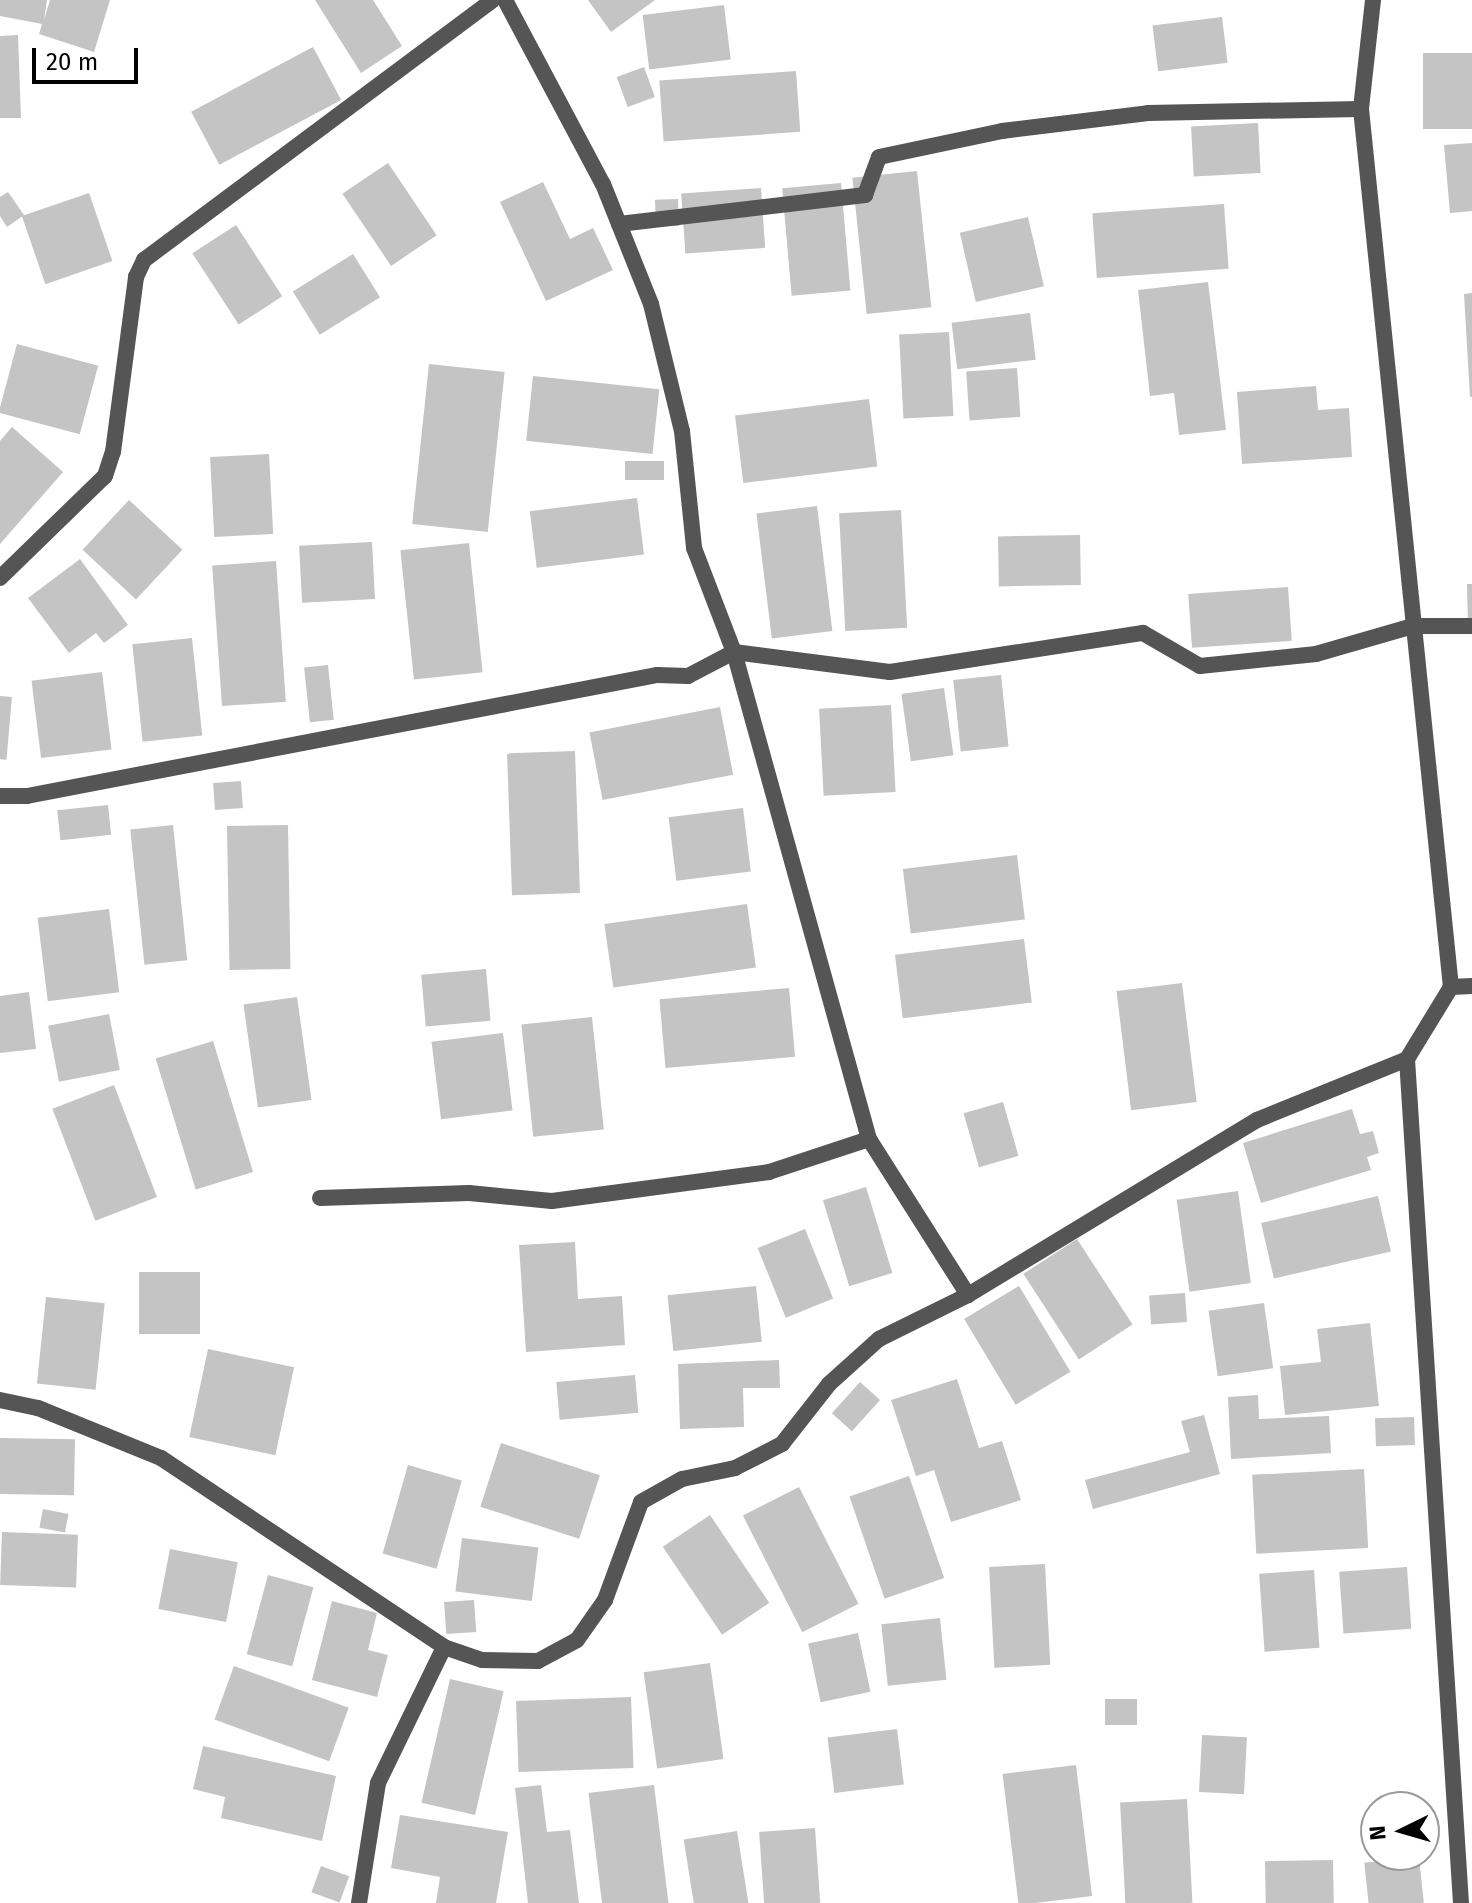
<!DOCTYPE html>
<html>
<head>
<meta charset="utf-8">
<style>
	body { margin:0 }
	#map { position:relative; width:1472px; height:1903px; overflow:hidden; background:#fff; font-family:"Fira Sans",sans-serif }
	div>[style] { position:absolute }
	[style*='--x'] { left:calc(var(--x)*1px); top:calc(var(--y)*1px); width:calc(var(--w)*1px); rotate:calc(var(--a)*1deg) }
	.building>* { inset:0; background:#c4c4c4; transform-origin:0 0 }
	.street>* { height:16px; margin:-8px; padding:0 8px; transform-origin:8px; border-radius:8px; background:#555 }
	span { translate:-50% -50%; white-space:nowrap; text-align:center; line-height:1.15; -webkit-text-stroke:6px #fff; paint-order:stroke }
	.north { position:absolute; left:1360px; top:1791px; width:80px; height:80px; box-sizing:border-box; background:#fff; border:2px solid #999; border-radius:50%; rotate:265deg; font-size:22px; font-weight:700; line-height:32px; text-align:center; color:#000 }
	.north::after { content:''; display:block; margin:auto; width:28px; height:36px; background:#000; clip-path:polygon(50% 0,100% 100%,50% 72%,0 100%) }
	.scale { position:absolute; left:32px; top:48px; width:106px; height:36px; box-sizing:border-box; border:4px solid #000; border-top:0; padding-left:10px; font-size:24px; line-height:28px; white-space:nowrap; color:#000; -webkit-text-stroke:6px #fff; paint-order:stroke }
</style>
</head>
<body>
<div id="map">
	<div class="building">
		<i style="clip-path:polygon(0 0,47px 0,44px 20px,50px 0,110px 0,94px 52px,39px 34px,42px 24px,0 16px)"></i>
		<i style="clip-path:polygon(315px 0,373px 0,402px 46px,361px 73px)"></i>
		<i style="clip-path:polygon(588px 0,655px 0,611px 32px)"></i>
		<i style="left:724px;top:5px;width:55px;height:82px;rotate:83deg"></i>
		<i style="left:1222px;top:17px;width:46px;height:70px;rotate:83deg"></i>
		<i style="clip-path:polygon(18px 35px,21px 118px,0 118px,0 36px)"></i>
		<i style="left:313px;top:47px;width:60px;height:138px;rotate:62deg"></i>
		<i style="left:1472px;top:53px;width:76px;height:49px;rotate:90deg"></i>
		<i style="left:644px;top:67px;width:32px;height:29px;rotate:70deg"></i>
		<i style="left:796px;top:71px;width:61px;height:137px;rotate:86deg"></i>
		<i style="left:1258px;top:123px;width:50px;height:67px;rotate:87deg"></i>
		<i style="clip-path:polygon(1472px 143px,1472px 211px,1450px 213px,1444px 145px)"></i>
		<i style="left:388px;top:163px;width:87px;height:55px;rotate:56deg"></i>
		<i style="left:917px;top:171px;width:137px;height:65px;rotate:84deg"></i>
		<i style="clip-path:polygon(543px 182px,570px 239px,593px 228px,613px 270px,546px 301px,500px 202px)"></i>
		<i style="left:841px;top:183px;width:108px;height:59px;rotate:85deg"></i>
		<i style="left:761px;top:188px;width:60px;height:80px;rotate:86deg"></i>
		<i style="clip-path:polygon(8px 192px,24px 215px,7px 227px,0 216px,0 197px)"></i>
		<i style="left:89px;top:193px;width:72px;height:71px;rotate:71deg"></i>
		<i style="left:678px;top:199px;width:27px;height:23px;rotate:88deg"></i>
		<i style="left:1224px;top:204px;width:65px;height:132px;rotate:86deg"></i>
		<i style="left:1028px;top:217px;width:71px;height:70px;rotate:77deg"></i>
		<i style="left:236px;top:225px;width:85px;height:52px;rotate:57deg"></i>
		<i style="left:353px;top:254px;width:51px;height:71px;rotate:58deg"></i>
		<i style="clip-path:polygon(1208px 282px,1226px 430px,1179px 435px,1174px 393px,1150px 396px,1138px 290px)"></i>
		<i style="clip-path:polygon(1472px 293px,1472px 397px,1470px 397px,1464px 294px)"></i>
		<i style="left:1030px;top:313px;width:47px;height:79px;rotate:83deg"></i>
		<i style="left:949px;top:332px;width:84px;height:50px;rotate:87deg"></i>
		<i style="left:17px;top:344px;width:84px;height:71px;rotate:15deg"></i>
		<i style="left:429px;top:364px;width:76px;height:161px;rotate:6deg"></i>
		<i style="left:1017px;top:368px;width:49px;height:51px;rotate:86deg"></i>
		<i style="left:533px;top:376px;width:127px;height:65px;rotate:6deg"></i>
		<i style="clip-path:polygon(1316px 386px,1318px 410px,1349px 408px,1352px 457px,1242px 464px,1237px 392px)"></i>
		<i style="left:869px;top:399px;width:68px;height:135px;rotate:83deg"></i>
		<i style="clip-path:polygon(12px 427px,63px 472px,0 544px,0 441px)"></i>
		<i style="left:269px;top:454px;width:80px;height:59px;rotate:87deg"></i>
		<i style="left:664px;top:461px;width:19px;height:39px;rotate:90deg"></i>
		<i style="left:637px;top:498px;width:57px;height:108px;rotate:83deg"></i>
		<i style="left:129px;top:500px;width:73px;height:68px;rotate:43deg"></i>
		<i style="left:817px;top:506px;width:126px;height:61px;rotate:83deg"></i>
		<i style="left:901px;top:510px;width:118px;height:62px;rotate:87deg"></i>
		<i style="left:1080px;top:535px;width:50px;height:82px;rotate:89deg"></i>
		<i style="left:372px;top:542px;width:57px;height:73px;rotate:87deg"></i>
		<i style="left:469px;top:543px;width:130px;height:69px;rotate:84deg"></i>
		<i style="clip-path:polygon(80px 559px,128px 625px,104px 643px,96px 633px,69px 653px,28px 598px)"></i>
		<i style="left:276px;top:561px;width:141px;height:64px;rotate:86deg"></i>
		<i style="clip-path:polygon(1467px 584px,1472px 584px,1472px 626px,1468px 626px)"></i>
		<i style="left:1288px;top:587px;width:54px;height:100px;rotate:86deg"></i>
		<i style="left:192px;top:638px;width:98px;height:60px;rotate:84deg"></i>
		<i style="left:328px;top:665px;width:55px;height:24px;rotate:84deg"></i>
		<i style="left:102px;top:672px;width:78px;height:71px;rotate:83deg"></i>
		<i style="left:1001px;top:675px;width:72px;height:48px;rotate:84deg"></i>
		<i style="left:944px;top:688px;width:68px;height:43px;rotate:82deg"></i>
		<i style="left:0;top:696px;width:12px;height:63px;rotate:5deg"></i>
		<i style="left:891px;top:705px;width:87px;height:72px;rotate:87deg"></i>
		<i style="left:720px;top:707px;width:69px;height:133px;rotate:79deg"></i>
		<i style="left:575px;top:751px;width:142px;height:68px;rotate:88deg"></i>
		<i style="left:241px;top:781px;width:27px;height:28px;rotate:86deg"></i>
		<i style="left:108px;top:805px;width:30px;height:51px;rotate:84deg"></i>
		<i style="left:743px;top:808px;width:64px;height:75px;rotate:83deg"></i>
		<i style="left:173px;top:825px;width:136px;height:43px;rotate:84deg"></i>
		<i style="left:288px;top:825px;width:144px;height:61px;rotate:89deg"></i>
		<i style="left:1017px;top:855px;width:65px;height:115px;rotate:83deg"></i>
		<i style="left:747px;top:904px;width:64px;height:144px;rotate:82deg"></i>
		<i style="left:109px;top:909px;width:84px;height:72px;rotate:83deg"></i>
		<i style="left:1024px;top:939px;width:64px;height:130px;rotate:83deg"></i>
		<i style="left:486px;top:969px;width:52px;height:65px;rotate:85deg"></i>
		<i style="left:1182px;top:983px;width:120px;height:66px;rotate:83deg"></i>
		<i style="left:789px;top:988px;width:69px;height:130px;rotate:85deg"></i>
		<i style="clip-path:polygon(29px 992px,36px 1049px,0 1053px,0 996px)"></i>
		<i style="left:297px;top:997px;width:104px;height:54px;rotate:82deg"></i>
		<i style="left:109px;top:1014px;width:57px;height:62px;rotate:79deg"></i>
		<i style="left:592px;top:1017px;width:113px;height:71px;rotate:84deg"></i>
		<i style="left:503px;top:1033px;width:78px;height:72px;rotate:83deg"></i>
		<i style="left:213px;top:1041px;width:137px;height:60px;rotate:73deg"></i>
		<i style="left:114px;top:1085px;width:120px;height:66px;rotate:69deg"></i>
		<i style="left:1003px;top:1102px;width:56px;height:41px;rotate:74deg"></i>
		<i style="clip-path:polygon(1352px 1109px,1360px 1134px,1373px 1131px,1379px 1153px,1367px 1157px,1371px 1170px,1261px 1203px,1243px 1143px)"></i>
		<i style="left:866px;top:1187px;width:90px;height:45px;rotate:73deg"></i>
		<i style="left:1238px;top:1191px;width:93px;height:62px;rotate:82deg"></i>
		<i style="left:1378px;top:1196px;width:57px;height:120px;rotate:77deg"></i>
		<i style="left:805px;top:1229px;width:75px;height:51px;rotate:68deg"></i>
		<i style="left:1077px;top:1239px;width:102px;height:64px;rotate:57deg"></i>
		<i style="clip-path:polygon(575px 1242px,578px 1299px,622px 1296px,625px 1345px,526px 1352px,519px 1245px)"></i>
		<i style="left:139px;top:1272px;width:61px;height:62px"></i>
		<i style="left:756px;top:1286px;width:56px;height:89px;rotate:84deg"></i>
		<i style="left:1019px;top:1286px;width:100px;height:64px;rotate:59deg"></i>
		<i style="left:1185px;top:1293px;width:29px;height:36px;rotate:86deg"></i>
		<i style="left:46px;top:1297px;width:59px;height:87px;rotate:6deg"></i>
		<i style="left:1264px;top:1303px;width:66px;height:56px;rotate:82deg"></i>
		<i style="clip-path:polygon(1370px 1323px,1379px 1406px,1285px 1415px,1280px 1366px,1321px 1362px,1317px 1329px)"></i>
		<i style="left:208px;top:1349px;width:88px;height:90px;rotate:12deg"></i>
		<i style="clip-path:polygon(779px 1360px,780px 1388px,743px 1388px,744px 1427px,680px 1429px,678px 1364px)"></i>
		<i style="left:635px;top:1375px;width:38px;height:79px;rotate:85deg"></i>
		<i style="clip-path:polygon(957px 1379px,979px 1448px,1002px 1441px,1021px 1500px,951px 1522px,934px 1470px,916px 1476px,891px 1400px)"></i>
		<i style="left:860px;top:1382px;width:27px;height:42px;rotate:42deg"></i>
		<i style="clip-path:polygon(1258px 1395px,1259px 1419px,1329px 1416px,1331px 1453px,1231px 1459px,1228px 1397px)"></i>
		<i style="clip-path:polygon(1204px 1415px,1220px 1474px,1093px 1509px,1085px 1480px,1190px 1452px,1181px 1421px)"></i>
		<i style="left:1414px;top:1417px;width:28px;height:39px;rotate:88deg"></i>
		<i style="left:0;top:1438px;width:75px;height:56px;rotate:1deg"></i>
		<i style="left:501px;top:1443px;width:104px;height:67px;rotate:18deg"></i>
		<i style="left:408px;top:1465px;width:56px;height:92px;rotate:16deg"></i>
		<i style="left:1364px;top:1469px;width:79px;height:112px;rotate:87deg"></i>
		<i style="left:909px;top:1476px;width:108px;height:63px;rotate:71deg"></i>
		<i style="left:799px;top:1487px;width:131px;height:63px;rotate:63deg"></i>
		<i style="left:43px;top:1509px;width:26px;height:19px;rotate:11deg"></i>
		<i style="left:710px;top:1515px;width:106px;height:57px;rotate:56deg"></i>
		<i style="left:2px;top:1532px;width:76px;height:53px;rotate:2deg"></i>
		<i style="left:462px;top:1538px;width:77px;height:54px;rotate:7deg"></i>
		<i style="left:170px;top:1549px;width:69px;height:61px;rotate:11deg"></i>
		<i style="left:1045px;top:1564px;width:101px;height:56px;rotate:87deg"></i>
		<i style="left:1407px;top:1567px;width:62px;height:68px;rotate:86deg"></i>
		<i style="left:1314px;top:1570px;width:78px;height:55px;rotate:86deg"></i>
		<i style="left:268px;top:1575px;width:47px;height:82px;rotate:15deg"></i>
		<i style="left:474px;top:1600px;width:32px;height:30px;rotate:86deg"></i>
		<i style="clip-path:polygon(332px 1601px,377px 1613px,368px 1650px,388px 1655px,377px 1697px,312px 1680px)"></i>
		<i style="left:940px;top:1618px;width:62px;height:59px;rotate:84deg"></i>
		<i style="left:858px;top:1633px;width:60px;height:51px;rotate:78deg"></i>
		<i style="left:710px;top:1663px;width:97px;height:67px;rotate:82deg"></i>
		<i style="left:234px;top:1666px;width:122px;height:57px;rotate:20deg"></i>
		<i style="left:450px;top:1679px;width:55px;height:127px;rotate:13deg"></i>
		<i style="left:631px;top:1697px;width:71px;height:115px;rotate:88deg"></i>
		<i style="left:1137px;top:1699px;width:26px;height:32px;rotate:90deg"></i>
		<i style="left:897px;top:1729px;width:56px;height:70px;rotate:83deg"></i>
		<i style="left:1202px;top:1735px;width:45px;height:57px;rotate:3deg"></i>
		<i style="clip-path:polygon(203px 1746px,336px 1776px,322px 1841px,221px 1818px,225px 1797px,193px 1789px)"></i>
		<i style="left:1076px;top:1765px;width:132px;height:74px;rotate:83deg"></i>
		<i style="clip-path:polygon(541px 1785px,547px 1832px,570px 1830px,579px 1903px,528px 1903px,515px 1788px)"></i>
		<i style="left:654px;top:1785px;width:119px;height:66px;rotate:83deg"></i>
		<i style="left:1187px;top:1799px;width:104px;height:67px;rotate:87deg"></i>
		<i style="clip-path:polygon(400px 1815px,508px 1832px,496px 1903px,436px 1903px,440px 1877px,391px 1868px)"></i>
		<i style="left:815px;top:1828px;width:75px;height:56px;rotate:86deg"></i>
		<i style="left:737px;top:1831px;width:73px;height:54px;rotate:81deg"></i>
		<i style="left:1419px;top:1857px;width:46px;height:55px;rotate:84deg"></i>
		<i style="left:1333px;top:1860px;width:43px;height:68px;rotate:89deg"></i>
		<i style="left:321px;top:1866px;width:30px;height:28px;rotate:20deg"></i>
	</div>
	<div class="street">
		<i style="--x:505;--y:0;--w:208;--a:62"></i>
		<i style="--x:603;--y:184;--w:129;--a:68.2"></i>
		<i style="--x:651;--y:304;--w:131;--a:76.3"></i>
		<i style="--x:682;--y:431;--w:118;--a:84.1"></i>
		<i style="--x:694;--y:548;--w:111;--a:69"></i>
		<i style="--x:734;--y:652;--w:505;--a:74.51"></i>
		<i style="--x:869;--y:1139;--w:185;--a:57.6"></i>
		<i style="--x:1373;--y:0;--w:110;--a:96.3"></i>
		<i style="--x:1361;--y:109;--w:883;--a:84.15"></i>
		<i style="--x:1451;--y:987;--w:84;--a:121.4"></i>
		<i style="--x:1407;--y:1059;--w:846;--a:86.34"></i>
		<i style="--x:619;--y:224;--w:248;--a:-6.7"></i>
		<i style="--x:865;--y:195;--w:40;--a:-69.8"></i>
		<i style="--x:879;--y:157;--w:126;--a:-11.9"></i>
		<i style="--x:1002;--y:131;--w:147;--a:-7"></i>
		<i style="--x:1148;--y:113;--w:213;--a:-1.1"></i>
		<i style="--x:0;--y:578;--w:146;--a:-44.2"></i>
		<i style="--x:105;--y:476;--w:25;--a:-72"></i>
		<i style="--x:113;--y:452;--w:177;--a:-82.5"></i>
		<i style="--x:136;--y:277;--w:19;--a:-65"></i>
		<i style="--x:144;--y:260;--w:435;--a:-36.7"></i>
		<i style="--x:0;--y:796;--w:27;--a:0"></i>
		<i style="--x:27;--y:796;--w:642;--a:-10.87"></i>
		<i style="--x:657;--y:675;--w:31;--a:2"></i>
		<i style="--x:688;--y:676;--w:52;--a:-27.6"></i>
		<i style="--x:734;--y:652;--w:157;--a:7.3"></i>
		<i style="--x:890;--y:672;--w:256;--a:-8.8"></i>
		<i style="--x:1143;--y:633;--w:66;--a:30.1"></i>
		<i style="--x:1200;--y:666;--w:117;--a:-5.9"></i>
		<i style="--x:1316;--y:654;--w:101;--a:-16.1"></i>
		<i style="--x:1413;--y:626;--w:59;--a:0"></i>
		<i style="--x:1451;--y:987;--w:21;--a:-3"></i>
		<i style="--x:320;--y:1198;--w:149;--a:-1.9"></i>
		<i style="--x:469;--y:1193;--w:83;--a:5.5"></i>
		<i style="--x:552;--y:1201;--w:219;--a:-7.6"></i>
		<i style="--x:769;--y:1172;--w:105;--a:-18.3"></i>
		<i style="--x:0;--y:1400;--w:39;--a:12"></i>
		<i style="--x:38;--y:1408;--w:133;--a:22.1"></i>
		<i style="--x:161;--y:1458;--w:340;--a:33.7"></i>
		<i style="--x:444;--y:1647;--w:40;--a:18.9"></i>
		<i style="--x:482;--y:1660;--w:56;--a:1"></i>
		<i style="--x:538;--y:1661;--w:44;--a:-28.3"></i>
		<i style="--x:577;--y:1640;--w:49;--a:-55"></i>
		<i style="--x:605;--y:1600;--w:104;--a:-69.8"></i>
		<i style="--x:641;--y:1502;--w:47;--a:-29.3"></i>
		<i style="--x:682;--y:1479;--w:54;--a:-11.7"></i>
		<i style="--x:735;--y:1468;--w:53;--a:-27.1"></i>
		<i style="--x:782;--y:1444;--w:76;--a:-51.9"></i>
		<i style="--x:829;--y:1384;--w:67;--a:-42"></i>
		<i style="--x:879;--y:1339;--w:99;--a:-26.3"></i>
		<i style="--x:968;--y:1295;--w:338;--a:-31.2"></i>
		<i style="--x:1257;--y:1120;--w:162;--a:-22.1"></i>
		<i style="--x:359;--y:1903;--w:121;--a:-81"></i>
		<i style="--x:378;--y:1783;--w:151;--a:-64.1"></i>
	</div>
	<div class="north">N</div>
	<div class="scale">20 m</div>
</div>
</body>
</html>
